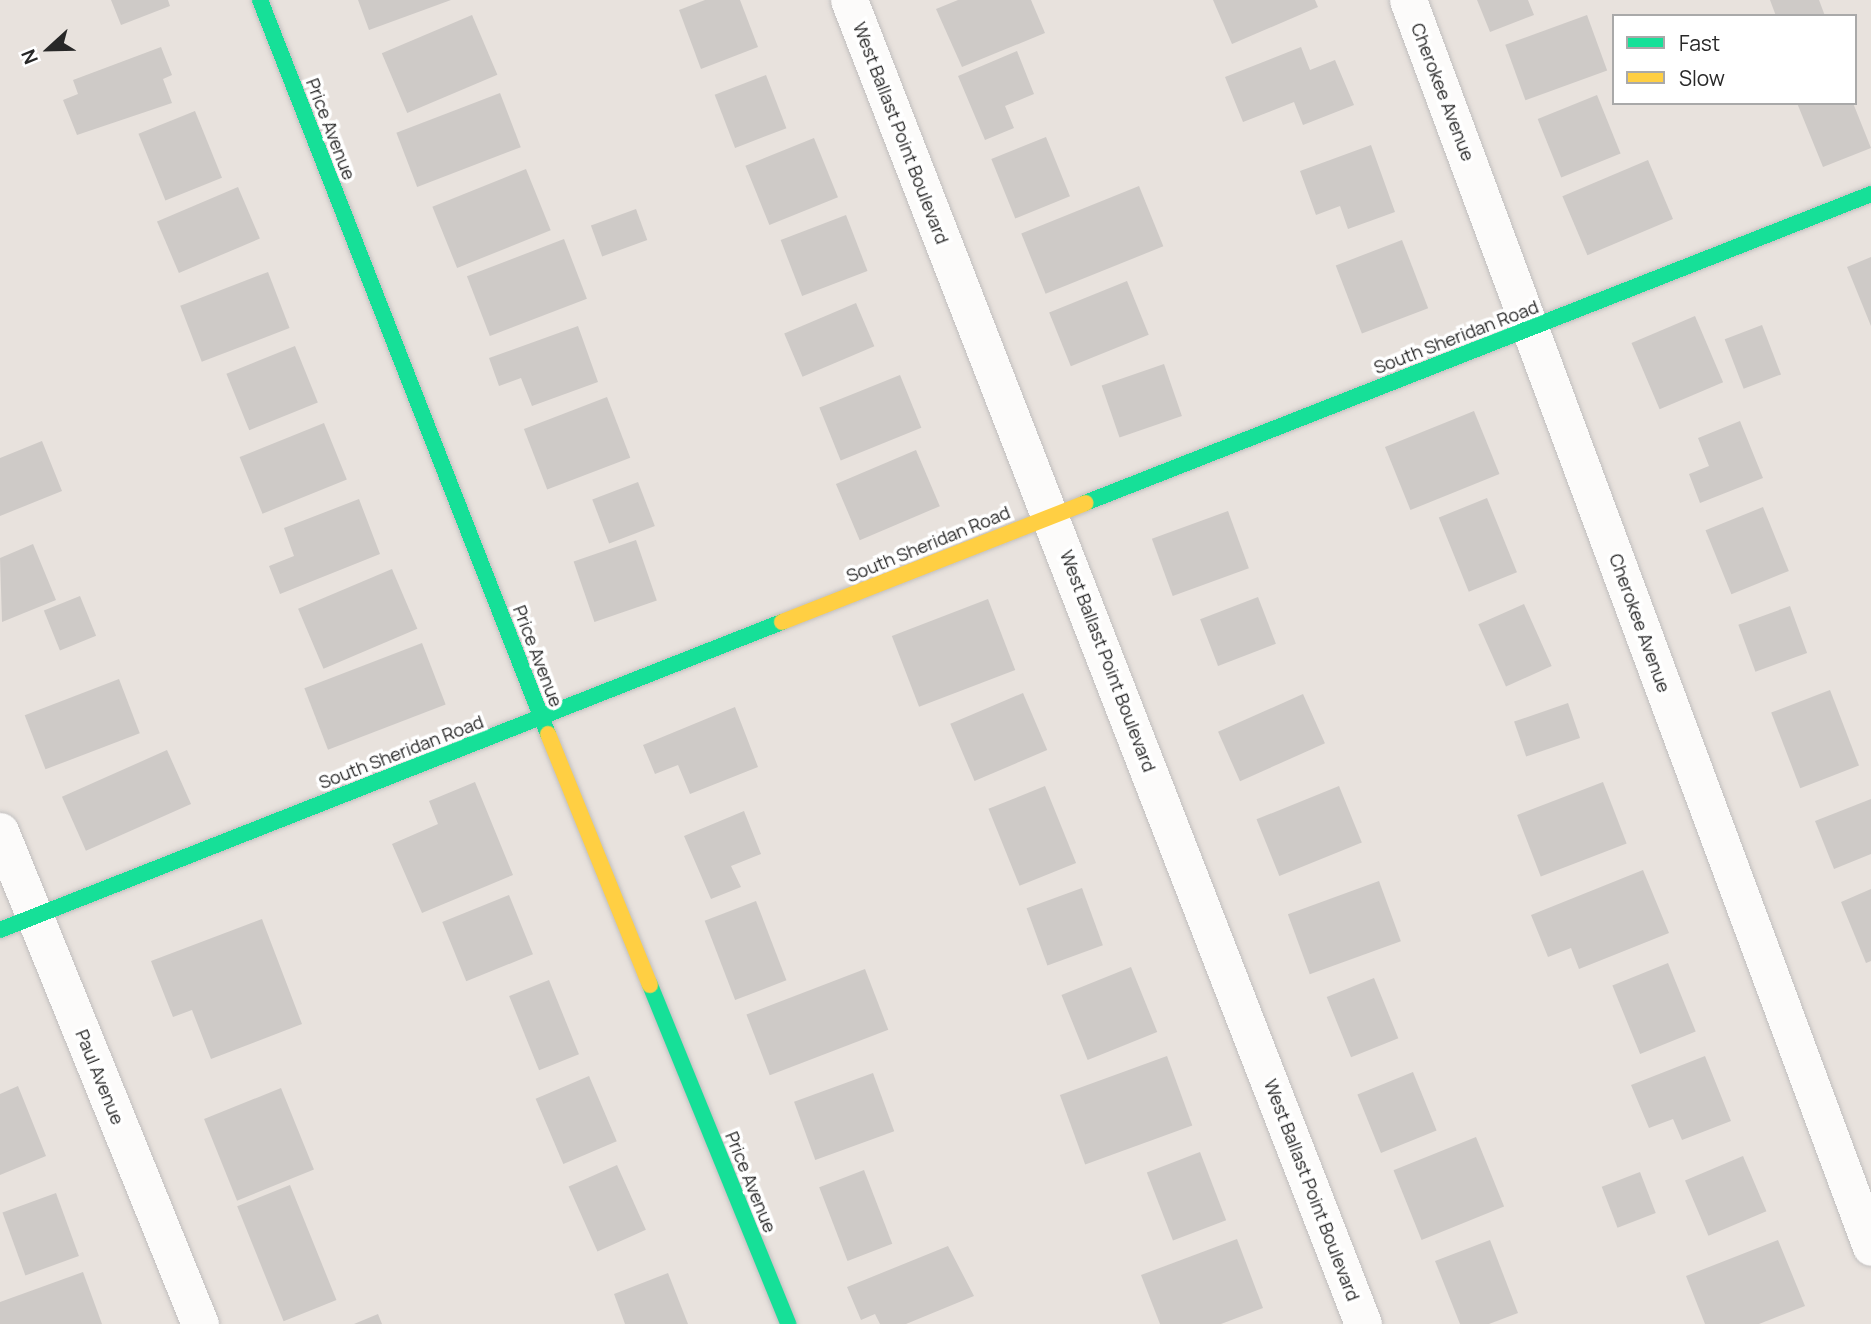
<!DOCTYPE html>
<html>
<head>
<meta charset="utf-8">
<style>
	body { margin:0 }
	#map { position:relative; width:1871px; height:1324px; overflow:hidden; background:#e8e2dd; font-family:Manrope,sans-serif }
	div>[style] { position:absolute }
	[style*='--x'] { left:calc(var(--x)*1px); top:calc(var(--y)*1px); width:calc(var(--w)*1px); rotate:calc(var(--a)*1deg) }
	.building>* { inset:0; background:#cecac7; transform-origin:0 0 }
	.roads { filter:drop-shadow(0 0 2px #c1bfbf) drop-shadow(0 0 2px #c1bfbf) }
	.street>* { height:37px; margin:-18.5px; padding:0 18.5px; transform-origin:18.5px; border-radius:18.5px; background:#fcfbfa }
	.fast>* { height:16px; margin:-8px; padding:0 8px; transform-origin:8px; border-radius:8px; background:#16e098 }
	.slow>* { height:16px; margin:-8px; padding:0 8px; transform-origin:8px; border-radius:8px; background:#ffcf43 }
	span { translate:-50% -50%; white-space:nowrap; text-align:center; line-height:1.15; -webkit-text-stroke:7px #fff; paint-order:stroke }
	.street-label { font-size:18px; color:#282828 }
	.legend { position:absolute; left:1612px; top:14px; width:245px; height:91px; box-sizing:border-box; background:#fff; border:2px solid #a9a9a9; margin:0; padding:9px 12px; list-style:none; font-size:21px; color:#282828 }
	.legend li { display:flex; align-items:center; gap:14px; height:35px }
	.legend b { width:35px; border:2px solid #a9a9a9 }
	.north { position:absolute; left:14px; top:14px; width:70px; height:70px; -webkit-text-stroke:5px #fff; paint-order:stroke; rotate:248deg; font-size:19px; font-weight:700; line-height:28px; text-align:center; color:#282828 }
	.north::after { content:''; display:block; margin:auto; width:24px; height:32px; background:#282828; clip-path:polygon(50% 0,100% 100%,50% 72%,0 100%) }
</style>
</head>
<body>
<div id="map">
	<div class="building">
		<i style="clip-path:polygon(111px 0,168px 0,170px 6px,121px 25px)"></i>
		<i style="clip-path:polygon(358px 0,451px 0,369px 30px)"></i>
		<i style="clip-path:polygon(705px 0,740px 0,758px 47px,701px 69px,679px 10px)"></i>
		<i style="clip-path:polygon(958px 0,1031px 0,1045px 33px,962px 67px,936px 9px)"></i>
		<i style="clip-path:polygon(1213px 0,1315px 0,1318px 7px,1232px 44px)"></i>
		<i style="clip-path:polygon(1477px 0,1528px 0,1534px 15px,1490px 32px)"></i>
		<i style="clip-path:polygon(1770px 0,1819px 0,1825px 16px,1776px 16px)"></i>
		<i style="left:472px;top:15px;width:65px;height:98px;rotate:67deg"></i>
		<i style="left:1587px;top:15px;width:59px;height:87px;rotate:70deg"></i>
		<i style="clip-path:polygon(161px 47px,172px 75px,163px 79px,172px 103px,77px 135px,63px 100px,78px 94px,73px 80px)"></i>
		<i style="clip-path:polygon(1301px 47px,1310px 70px,1335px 60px,1354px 105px,1303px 125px,1294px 102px,1243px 122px,1225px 77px)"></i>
		<i style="clip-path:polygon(1017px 51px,1034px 94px,1005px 106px,1014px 128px,985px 140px,958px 76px)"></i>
		<i style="left:766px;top:75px;width:57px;height:55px;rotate:69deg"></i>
		<i style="left:500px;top:93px;width:58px;height:111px;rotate:69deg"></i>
		<i style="left:1597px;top:95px;width:63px;height:64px;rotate:68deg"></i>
		<i style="clip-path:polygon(1797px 103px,1853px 103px,1871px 148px,1823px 167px)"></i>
		<i style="left:195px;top:111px;width:72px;height:61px;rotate:68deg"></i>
		<i style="left:1046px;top:137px;width:64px;height:59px;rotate:68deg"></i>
		<i style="left:814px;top:138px;width:64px;height:74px;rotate:68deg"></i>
		<i style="clip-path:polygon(1371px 145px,1395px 212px,1348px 229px,1340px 206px,1316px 215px,1300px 171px)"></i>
		<i style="left:1648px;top:160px;width:64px;height:93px;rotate:67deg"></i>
		<i style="left:526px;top:169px;width:66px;height:101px;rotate:68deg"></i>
		<i style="left:1139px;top:186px;width:65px;height:127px;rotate:68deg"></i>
		<i style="left:238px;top:187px;width:56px;height:88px;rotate:67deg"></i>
		<i style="left:636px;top:209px;width:33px;height:48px;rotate:70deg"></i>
		<i style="left:846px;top:215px;width:60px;height:70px;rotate:69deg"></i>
		<i style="left:564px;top:239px;width:64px;height:104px;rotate:69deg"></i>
		<i style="left:1402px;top:240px;width:73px;height:71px;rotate:69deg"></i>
		<i style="clip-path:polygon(1871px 257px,1871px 326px,1847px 267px)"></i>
		<i style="left:268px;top:272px;width:60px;height:94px;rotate:69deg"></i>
		<i style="left:1127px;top:281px;width:58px;height:84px;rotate:68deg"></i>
		<i style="left:856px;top:303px;width:47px;height:78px;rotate:67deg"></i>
		<i style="left:1695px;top:316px;width:72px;height:69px;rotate:67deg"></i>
		<i style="left:1762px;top:325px;width:53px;height:40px;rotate:69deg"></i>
		<i style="clip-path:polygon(578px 326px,598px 382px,532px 406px,521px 378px,499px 386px,489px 358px)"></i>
		<i style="left:295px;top:346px;width:61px;height:74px;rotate:68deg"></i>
		<i style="left:1164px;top:364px;width:55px;height:66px;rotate:71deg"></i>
		<i style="left:900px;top:375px;width:57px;height:87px;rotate:68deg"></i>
		<i style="left:607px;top:397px;width:65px;height:89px;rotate:69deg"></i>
		<i style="left:1474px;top:411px;width:68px;height:96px;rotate:68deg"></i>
		<i style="clip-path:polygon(1740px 421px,1763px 478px,1700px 503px,1689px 474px,1709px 466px,1698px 438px)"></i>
		<i style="left:324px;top:423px;width:61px;height:91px;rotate:68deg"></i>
		<i style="clip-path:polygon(42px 441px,62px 491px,0 516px,0 458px)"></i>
		<i style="left:916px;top:450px;width:61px;height:87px;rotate:67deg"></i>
		<i style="left:638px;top:482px;width:47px;height:49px;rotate:69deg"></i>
		<i style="left:1487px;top:498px;width:80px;height:52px;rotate:68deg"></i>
		<i style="clip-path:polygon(359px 499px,380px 554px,280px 594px,269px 566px,294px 556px,284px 528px)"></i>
		<i style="left:1763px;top:507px;width:69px;height:62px;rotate:68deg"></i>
		<i style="left:1228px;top:511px;width:61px;height:81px;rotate:70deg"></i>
		<i style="left:636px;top:540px;width:64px;height:66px;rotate:71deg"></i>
		<i style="clip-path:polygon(33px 544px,56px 600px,2px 622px,0 558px)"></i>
		<i style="left:392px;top:569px;width:65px;height:102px;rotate:67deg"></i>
		<i style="left:80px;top:596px;width:43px;height:39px;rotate:68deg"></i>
		<i style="left:1258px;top:597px;width:50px;height:62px;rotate:69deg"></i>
		<i style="left:988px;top:599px;width:76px;height:103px;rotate:69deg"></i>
		<i style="left:1524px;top:604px;width:68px;height:50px;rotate:66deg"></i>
		<i style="left:1790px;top:606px;width:50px;height:55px;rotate:70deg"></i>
		<i style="left:422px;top:643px;width:66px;height:126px;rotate:69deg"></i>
		<i style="left:119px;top:679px;width:58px;height:101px;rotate:69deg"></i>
		<i style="left:1830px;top:690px;width:81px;height:63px;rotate:69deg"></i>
		<i style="left:1023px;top:693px;width:62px;height:79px;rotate:67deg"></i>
		<i style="left:1303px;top:694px;width:54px;height:93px;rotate:66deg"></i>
		<i style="left:1568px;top:703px;width:37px;height:57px;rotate:71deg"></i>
		<i style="clip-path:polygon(735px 707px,758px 767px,690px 794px,678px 765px,655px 774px,643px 745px)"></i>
		<i style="left:167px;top:750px;width:59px;height:115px;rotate:66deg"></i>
		<i style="clip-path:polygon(475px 782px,513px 875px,422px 913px,392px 844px,438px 824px,429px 801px)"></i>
		<i style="left:1603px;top:782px;width:66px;height:92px;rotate:69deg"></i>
		<i style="left:1045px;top:786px;width:83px;height:61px;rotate:68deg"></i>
		<i style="left:1339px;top:786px;width:61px;height:89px;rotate:68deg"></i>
		<i style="clip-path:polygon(1871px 799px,1871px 854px,1834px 869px,1815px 821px)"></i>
		<i style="clip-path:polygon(744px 811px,761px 854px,731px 866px,741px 887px,711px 899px,684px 836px)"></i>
		<i style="clip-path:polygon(1643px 870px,1669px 933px,1579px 969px,1571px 948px,1548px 957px,1531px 915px)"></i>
		<i style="left:1379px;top:881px;width:64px;height:97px;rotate:70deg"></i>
		<i style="left:1082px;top:888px;width:61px;height:59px;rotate:70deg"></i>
		<i style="clip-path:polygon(1871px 889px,1871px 961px,1866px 963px,1841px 902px)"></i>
		<i style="left:509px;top:895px;width:64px;height:72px;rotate:68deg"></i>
		<i style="left:756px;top:901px;width:85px;height:55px;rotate:69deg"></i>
		<i style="clip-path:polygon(262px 919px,302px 1024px,211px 1059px,192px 1010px,173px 1017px,151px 961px)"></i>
		<i style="left:1668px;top:963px;width:74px;height:60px;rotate:68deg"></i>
		<i style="left:1131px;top:967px;width:70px;height:75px;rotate:68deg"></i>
		<i style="left:865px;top:969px;width:65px;height:127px;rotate:69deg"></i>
		<i style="left:1374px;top:978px;width:65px;height:51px;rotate:68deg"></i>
		<i style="left:549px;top:980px;width:80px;height:43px;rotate:68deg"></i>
		<i style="left:1167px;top:1056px;width:74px;height:114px;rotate:70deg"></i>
		<i style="clip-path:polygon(1705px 1056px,1731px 1121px,1682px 1140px,1673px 1119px,1649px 1128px,1631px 1085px)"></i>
		<i style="left:1413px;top:1072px;width:63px;height:60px;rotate:68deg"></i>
		<i style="left:873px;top:1073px;width:62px;height:84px;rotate:70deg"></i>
		<i style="left:589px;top:1076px;width:71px;height:58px;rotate:67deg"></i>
		<i style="clip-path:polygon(18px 1086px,46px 1156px,0 1175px,0 1094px)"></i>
		<i style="left:281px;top:1088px;width:88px;height:83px;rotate:68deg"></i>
		<i style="left:1476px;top:1137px;width:75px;height:89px;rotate:68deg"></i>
		<i style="left:1200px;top:1152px;width:73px;height:57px;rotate:69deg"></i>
		<i style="left:1743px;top:1156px;width:60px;height:63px;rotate:67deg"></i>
		<i style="left:617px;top:1165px;width:71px;height:53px;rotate:66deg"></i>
		<i style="left:864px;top:1170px;width:79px;height:48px;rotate:69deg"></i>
		<i style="left:1640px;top:1172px;width:44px;height:41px;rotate:69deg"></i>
		<i style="left:290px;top:1185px;width:124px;height:57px;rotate:68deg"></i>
		<i style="left:56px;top:1193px;width:67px;height:57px;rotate:70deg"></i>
		<i style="clip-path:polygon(1237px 1239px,1263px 1308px,1221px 1324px,1160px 1324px,1141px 1275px)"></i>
		<i style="clip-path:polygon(1490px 1240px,1518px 1313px,1489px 1324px,1460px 1324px,1435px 1261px)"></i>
		<i style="clip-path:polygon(1778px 1240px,1805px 1306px,1759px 1324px,1705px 1324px,1686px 1276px)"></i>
		<i style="clip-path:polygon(948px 1246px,974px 1296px,906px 1324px,880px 1324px,875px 1314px,861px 1320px,847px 1287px)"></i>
		<i style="clip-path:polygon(83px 1272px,102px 1324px,0 1324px,0 1302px)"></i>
		<i style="clip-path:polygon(668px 1273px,688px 1324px,625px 1324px,614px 1294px)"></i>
		<i style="clip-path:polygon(378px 1314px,382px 1324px,354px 1324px)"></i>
	</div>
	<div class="roads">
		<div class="street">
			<i style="--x:849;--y:0;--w:1420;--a:68.78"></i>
			<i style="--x:1408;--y:0;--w:1330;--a:69.63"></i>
			<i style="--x:0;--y:831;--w:532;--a:67.92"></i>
		</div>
		<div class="fast">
			<i style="--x:260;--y:0;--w:788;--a:68.58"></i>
			<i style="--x:1085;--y:503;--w:845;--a:-21.46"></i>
			<i style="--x:0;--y:930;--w:840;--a:-21.5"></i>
			<i style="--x:650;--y:985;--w:366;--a:67.8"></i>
		</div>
		<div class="slow">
			<i style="--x:782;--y:622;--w:326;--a:-21.4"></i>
			<i style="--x:548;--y:734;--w:271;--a:67.9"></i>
		</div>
	</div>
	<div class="street-label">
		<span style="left:1443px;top:92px;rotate:69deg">Cherokee Avenue</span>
		<span style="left:331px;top:129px;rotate:69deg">Price Avenue</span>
		<span style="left:901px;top:133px;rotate:69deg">West Ballast Point Boulevard</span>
		<span style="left:1456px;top:337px;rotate:-21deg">South Sheridan Road</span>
		<span style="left:928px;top:544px;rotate:-22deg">South Sheridan Road</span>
		<span style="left:1640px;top:623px;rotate:70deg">Cherokee Avenue</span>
		<span style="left:538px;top:656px;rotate:69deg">Price Avenue</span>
		<span style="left:1108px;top:661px;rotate:69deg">West Ballast Point Boulevard</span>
		<span style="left:401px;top:752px;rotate:-21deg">South Sheridan Road</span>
		<span style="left:100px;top:1077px;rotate:68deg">Paul Avenue</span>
		<span style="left:751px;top:1182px;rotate:68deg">Price Avenue</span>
		<span style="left:1312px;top:1190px;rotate:69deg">West Ballast Point Boulevard</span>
	</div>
	<ul class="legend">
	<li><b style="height:9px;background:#16e098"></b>Fast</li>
	<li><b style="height:9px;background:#ffcf43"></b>Slow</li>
	</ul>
	<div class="north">N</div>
</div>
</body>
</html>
